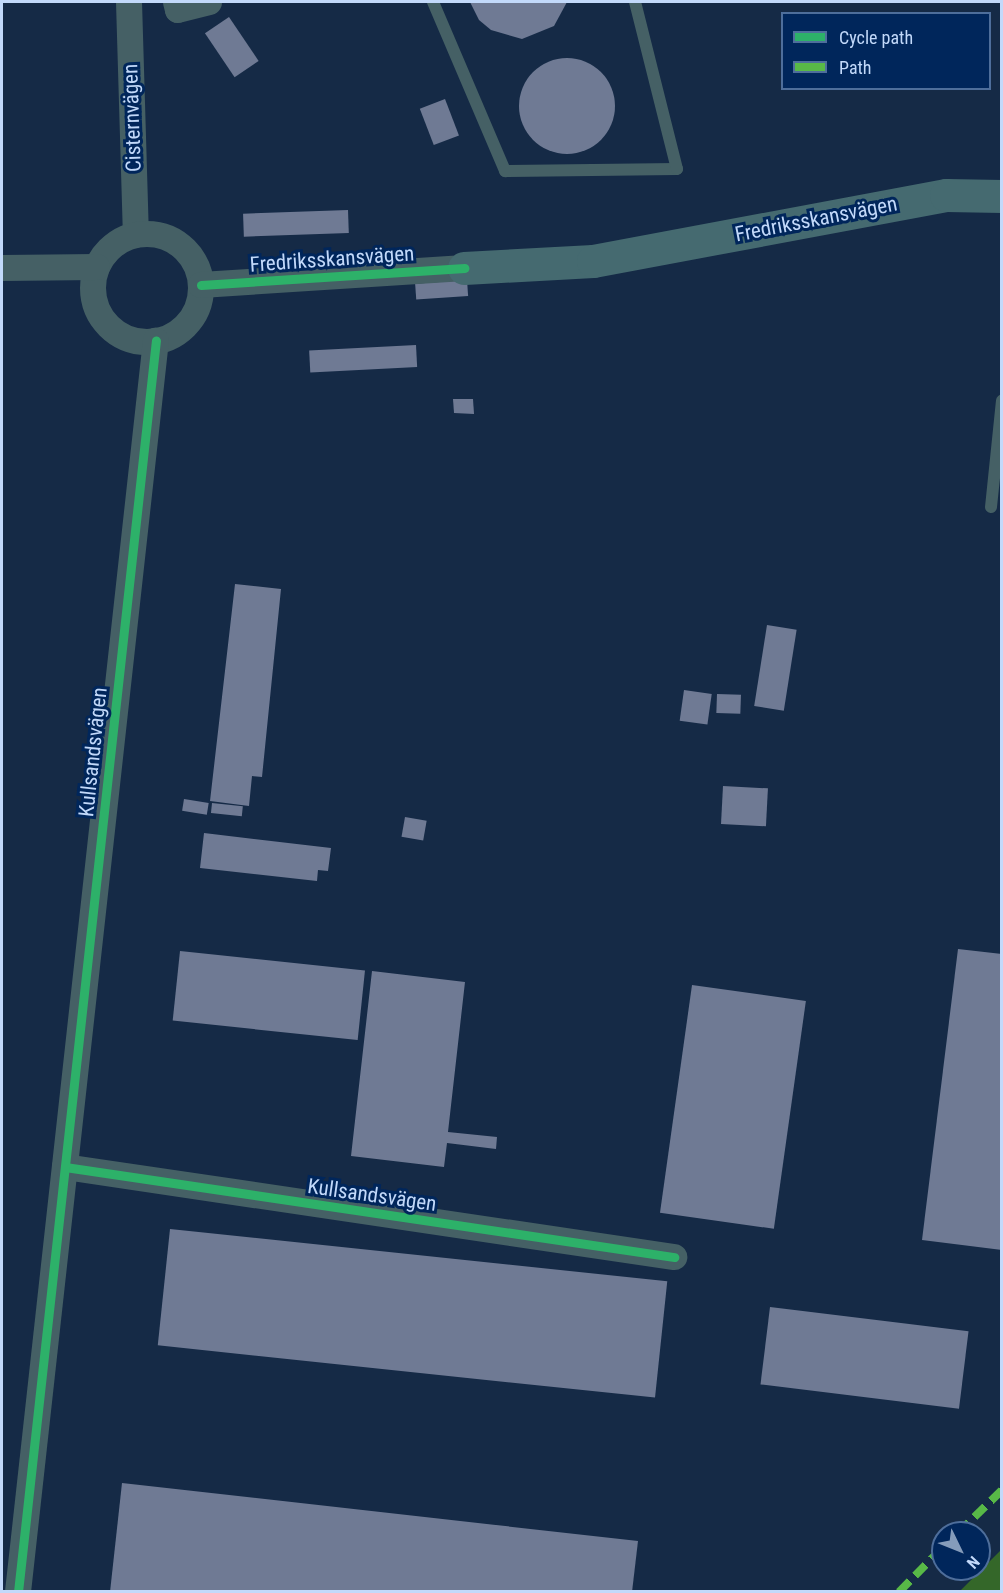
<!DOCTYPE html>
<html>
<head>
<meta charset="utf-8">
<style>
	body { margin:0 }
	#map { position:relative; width:1003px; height:1593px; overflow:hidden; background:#152a46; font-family:"Roboto Condensed",sans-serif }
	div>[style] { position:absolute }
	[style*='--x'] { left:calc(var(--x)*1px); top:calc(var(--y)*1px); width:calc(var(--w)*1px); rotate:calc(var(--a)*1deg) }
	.forest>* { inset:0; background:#346729 }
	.building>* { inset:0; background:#6f7a94; transform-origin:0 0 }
	.round { border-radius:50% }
	.lane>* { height:12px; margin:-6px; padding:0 6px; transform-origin:6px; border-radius:6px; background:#456065 }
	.street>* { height:26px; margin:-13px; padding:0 13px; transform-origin:13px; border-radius:13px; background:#456065 }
	.street>.ring { margin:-13px; padding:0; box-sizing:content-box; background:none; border:26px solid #456065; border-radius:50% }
	.secondary>* { height:33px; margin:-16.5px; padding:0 16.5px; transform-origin:16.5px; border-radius:16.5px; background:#456a70 }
	.quiet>* { height:8px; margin-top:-4px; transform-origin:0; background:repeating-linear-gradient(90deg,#58b947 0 15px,transparent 0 23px) }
	.cycleway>* { height:9px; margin:-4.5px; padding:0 4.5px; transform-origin:4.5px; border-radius:4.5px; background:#2db169 }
	span { translate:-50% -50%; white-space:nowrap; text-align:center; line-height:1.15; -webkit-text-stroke:6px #00265b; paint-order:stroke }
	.street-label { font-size:21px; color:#c2d9fa }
	.frame { position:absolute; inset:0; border:3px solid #c2d9fa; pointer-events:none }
	.legend { position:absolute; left:781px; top:12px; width:210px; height:78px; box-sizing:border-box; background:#00265b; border:2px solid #4e6e9b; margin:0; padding:8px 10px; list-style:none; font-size:18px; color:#c2d9fa }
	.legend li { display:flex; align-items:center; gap:12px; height:30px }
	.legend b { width:30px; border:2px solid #4e6e9b }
	.north { position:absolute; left:931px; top:1521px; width:60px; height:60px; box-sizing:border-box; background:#00265b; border:2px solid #4e6e9b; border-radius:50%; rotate:133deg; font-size:16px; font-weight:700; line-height:24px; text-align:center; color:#c2d9fa }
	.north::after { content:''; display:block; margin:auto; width:21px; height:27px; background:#859cbb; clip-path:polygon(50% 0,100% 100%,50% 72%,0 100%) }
</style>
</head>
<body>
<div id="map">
	<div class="forest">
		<i style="clip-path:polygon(1001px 1550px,1001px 1591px,960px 1591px)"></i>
	</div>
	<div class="building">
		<i style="clip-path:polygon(470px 2px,567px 2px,554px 26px,522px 39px,491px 30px,479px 20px)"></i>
		<i style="left:229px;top:17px;width:53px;height:29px;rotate:56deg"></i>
		<i class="round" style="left:519px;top:58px;width:96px;height:96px"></i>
		<i style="left:445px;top:99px;width:39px;height:27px;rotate:69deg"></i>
		<i style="left:348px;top:210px;width:23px;height:105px;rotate:88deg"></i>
		<i style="left:467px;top:280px;width:16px;height:52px;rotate:86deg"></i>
		<i style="left:416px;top:345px;width:22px;height:107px;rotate:87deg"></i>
		<i style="clip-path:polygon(453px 399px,473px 399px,474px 414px,454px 413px)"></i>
		<i style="clip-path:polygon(235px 584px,281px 589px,262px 777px,252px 776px,249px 806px,210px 801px)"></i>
		<i style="left:767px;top:625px;width:30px;height:82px;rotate:9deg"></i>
		<i style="left:684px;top:690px;width:28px;height:31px;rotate:8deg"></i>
		<i style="left:717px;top:694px;width:24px;height:19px;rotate:2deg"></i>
		<i style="left:723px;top:786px;width:45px;height:38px;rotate:3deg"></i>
		<i style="left:184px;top:799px;width:25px;height:12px;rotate:9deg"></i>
		<i style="left:212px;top:803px;width:31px;height:10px;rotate:6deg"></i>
		<i style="left:405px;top:817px;width:22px;height:20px;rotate:10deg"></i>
		<i style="clip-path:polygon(204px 833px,331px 848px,328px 871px,318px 870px,317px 881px,200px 868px)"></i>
		<i style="clip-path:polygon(958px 949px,1002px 954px,1002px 1250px,922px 1240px)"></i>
		<i style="left:180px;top:951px;width:186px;height:70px;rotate:6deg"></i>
		<i style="clip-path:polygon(372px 971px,465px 982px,448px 1132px,497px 1137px,496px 1149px,447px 1143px,444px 1167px,351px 1156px)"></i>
		<i style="left:692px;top:985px;width:115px;height:230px;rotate:8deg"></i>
		<i style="left:170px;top:1229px;width:500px;height:117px;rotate:6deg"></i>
		<i style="left:770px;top:1307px;width:200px;height:78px;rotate:7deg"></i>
		<i style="clip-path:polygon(122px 1483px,638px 1541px,632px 1592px,110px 1592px)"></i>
	</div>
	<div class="lane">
		<i style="--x:433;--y:2;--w:184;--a:66.9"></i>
		<i style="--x:505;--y:171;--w:172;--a:-0.7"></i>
		<i style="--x:677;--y:169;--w:172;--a:-104.1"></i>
		<i style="--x:991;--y:507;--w:107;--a:-84.1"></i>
	</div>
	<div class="street">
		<i style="--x:129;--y:2;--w:233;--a:88.3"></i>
		<i style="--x:176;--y:2;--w:8;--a:76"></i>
		<i style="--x:178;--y:10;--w:32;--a:-14"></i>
		<i class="ring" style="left:93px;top:234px;width:82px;height:82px"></i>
		<i style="--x:2;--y:268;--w:95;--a:-0.6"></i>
		<i style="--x:201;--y:285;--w:264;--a:-3.7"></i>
		<i style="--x:65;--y:1167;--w:616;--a:8.41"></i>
		<i style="--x:18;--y:1592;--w:1259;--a:-83.71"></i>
	</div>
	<div class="secondary">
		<i style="--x:464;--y:268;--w:129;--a:-3.1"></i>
		<i style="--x:593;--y:261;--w:359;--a:-10.6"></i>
		<i style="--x:946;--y:195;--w:56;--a:1"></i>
	</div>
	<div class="quiet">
		<i style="--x:958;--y:1533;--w:62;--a:-44.3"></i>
		<i style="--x:899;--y:1592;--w:63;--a:-45.6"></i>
	</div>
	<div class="cycleway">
		<i style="--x:201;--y:285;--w:264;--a:-3.7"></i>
		<i style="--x:65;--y:1167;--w:616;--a:8.41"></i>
		<i style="--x:18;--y:1592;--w:1259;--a:-83.71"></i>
	</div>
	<div class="street-label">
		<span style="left:132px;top:118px;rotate:-92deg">Cisternvägen</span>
		<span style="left:816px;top:219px;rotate:-11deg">Fredriksskansvägen</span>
		<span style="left:332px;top:259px;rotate:-4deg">Fredriksskansvägen</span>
		<span style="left:93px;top:752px;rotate:-84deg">Kullsandsvägen</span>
		<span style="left:372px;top:1195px;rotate:8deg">Kullsandsvägen</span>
	</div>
	<div class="frame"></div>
	<ul class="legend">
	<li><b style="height:8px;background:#2db169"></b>Cycle path</li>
	<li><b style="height:8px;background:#58b947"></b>Path</li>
	</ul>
	<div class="north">N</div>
</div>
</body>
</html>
